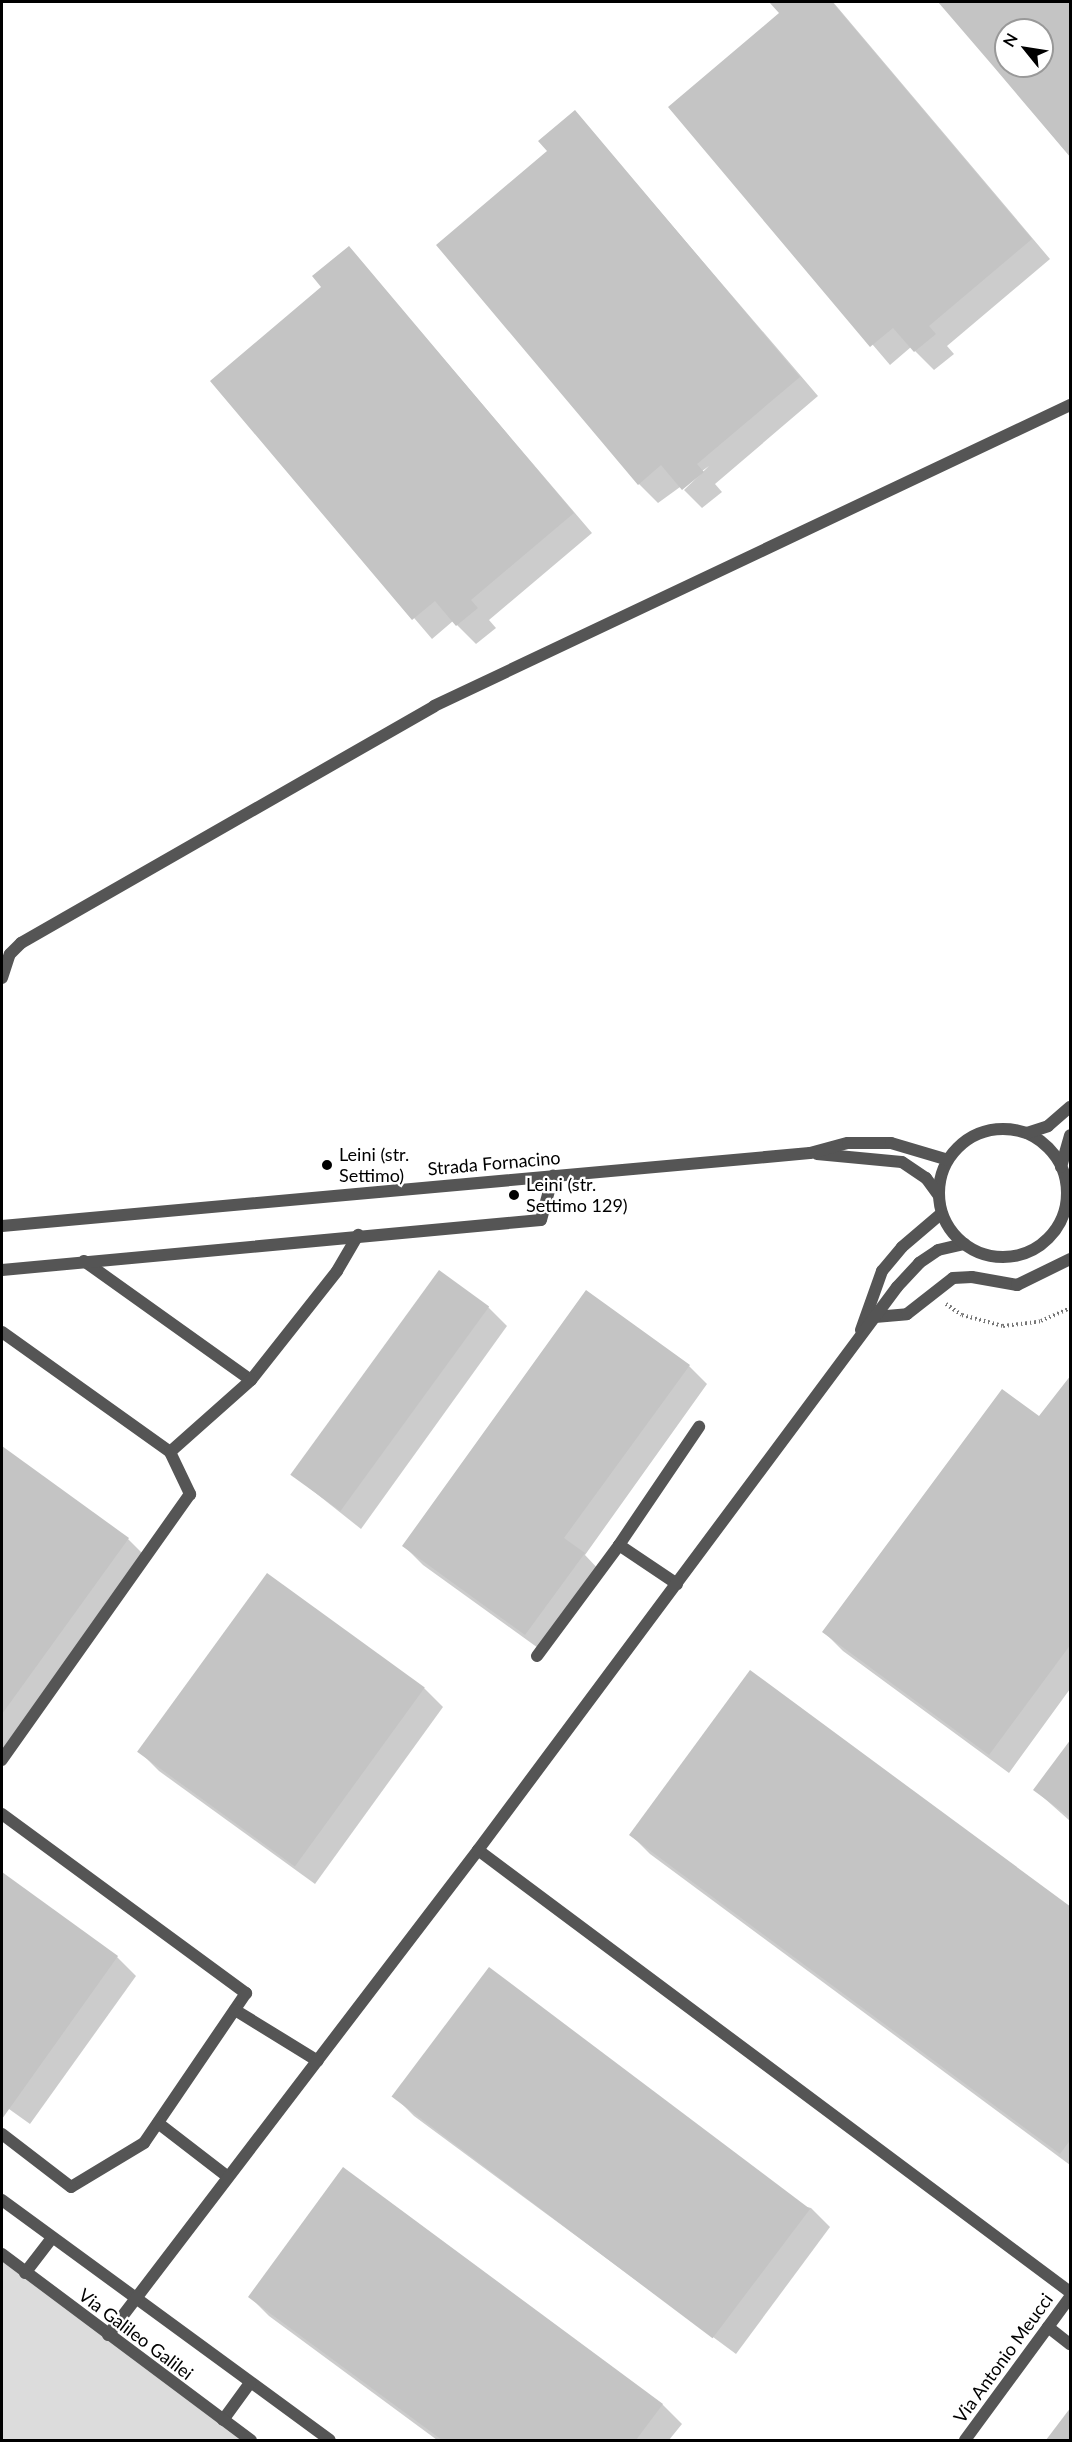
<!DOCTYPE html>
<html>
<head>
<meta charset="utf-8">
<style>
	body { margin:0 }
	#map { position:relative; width:1072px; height:2442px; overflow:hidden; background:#fff; font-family:Lato,sans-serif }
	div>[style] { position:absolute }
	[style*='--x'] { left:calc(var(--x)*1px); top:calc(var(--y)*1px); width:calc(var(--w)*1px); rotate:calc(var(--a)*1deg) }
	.green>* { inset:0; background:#dcdcdc }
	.shadow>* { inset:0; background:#0003 }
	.building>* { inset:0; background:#c4c4c4; transform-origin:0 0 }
	.path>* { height:4px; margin-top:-2px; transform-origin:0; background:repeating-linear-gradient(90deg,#777 0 1.5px,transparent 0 4.5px) }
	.service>* { height:12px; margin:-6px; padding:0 6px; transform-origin:6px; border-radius:6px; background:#555 }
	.minor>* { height:12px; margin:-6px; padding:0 6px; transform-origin:6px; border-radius:6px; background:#555 }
	.tertiary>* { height:12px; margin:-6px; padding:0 6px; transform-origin:6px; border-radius:6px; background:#555 }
	.tertiary>.ring { margin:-6px; padding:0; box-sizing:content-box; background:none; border:12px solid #555; border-radius:50% }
	.dots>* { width:16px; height:16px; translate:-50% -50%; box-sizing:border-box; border:3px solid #fff; border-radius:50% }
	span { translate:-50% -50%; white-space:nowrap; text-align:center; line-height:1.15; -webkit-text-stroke:4.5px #fff; paint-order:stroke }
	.poi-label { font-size:18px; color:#000 }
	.left { translate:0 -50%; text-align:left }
	.street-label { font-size:18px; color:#000 }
	.frame { position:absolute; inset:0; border:3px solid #000; pointer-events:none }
	.north { position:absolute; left:994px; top:18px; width:60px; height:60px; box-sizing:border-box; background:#fff; border:2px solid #999; border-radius:50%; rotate:300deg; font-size:16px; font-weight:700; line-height:24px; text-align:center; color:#000 }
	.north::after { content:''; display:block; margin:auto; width:21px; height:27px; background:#000; clip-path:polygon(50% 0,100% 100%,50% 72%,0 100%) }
</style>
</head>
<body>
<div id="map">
	<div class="green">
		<i style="clip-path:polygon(2px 2257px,251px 2440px,2px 2440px)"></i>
	</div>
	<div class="shadow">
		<i style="clip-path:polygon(833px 2px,1050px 259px,947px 346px,954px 354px,934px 370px,911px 347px,890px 365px,670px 107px,781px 13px,774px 2px)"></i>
		<i style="clip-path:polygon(evenodd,940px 2px,1070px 2px,1070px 156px,940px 2px,1006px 30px,1042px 30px,1042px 66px,1006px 66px,1006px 30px)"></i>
		<i style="clip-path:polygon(575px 112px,818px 396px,715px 484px,722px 492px,702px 508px,684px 490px,709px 466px,658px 503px,639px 484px,549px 151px)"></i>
		<i style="clip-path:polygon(349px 248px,592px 533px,489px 620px,496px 628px,476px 644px,453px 621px,432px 639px,212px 381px,323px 287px)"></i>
		<i style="clip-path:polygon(488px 1307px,507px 1326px,361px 1529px,293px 1475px)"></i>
		<i style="clip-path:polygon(689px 1366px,707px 1384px,585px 1555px,602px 1573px,545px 1653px,423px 1565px,404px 1546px)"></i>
		<i style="clip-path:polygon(1070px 1377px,1070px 1689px,1009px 1773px,843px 1651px,824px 1632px,1040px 1418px)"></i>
		<i style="clip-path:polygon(2px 1448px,128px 1539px,147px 1558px,2px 1759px)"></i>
		<i style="clip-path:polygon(424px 1688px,443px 1707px,315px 1884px,159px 1771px,140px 1752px)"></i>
		<i style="clip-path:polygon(1070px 1742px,1070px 1821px,1035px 1790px)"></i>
		<i style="clip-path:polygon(631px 1835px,1070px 1909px,1070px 2165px,650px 1854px)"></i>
		<i style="clip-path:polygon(2px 1873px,117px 1957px,136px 1976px,30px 2124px,2px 2104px)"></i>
		<i style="clip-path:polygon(395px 2097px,811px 2208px,830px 2227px,736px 2354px,414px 2116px)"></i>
		<i style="clip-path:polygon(344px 2169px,663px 2405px,682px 2424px,669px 2440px,437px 2440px,269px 2316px,250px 2297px)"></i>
	</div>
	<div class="building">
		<i style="clip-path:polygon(769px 2px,832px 2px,1032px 239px,929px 326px,936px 334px,914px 352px,893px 328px,870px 347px,668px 107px,779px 13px)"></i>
		<i style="clip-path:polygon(evenodd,938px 2px,1071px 2px,1071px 158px,993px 66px,938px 2px,1006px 30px,1042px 30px,1042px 66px,1006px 66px,1006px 30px)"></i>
		<i style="clip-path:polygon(575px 110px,800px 377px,697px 464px,704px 472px,682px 490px,661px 465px,638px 485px,436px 245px,547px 151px,538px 141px)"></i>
		<i style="clip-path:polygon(349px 246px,574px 513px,471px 600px,478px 608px,456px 626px,435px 601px,412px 620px,210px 381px,321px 287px,312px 276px)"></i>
		<i style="left:439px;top:1270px;width:62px;height:253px;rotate:36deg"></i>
		<i style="clip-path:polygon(586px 1290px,690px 1365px,564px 1538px,585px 1553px,525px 1635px,402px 1546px)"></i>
		<i style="clip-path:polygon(1071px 1375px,1071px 1644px,989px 1755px,822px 1632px,1002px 1389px,1039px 1416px)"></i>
		<i style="clip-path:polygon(2px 1446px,129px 1538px,2px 1714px)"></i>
		<i style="left:267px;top:1573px;width:195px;height:221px;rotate:36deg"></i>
		<i style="clip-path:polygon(750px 1670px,1071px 1907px,1071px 2139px,1060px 2154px,629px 1835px)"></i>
		<i style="clip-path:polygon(1071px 1739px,1071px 1818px,1033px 1790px)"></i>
		<i style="clip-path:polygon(2px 1872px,118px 1956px,2px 2119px)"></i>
		<i style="left:489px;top:1967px;width:402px;height:162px;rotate:37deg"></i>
		<i style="clip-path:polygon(343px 2167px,663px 2404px,636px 2440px,442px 2440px,248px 2297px)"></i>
		<i style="clip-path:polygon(1071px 2407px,1071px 2440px,1046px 2440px)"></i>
	</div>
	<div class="path">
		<i style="--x:946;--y:1304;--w:19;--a:35"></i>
		<i style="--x:962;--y:1315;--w:42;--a:15"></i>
		<i style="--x:1003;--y:1326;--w:38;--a:-7"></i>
		<i style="--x:1041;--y:1321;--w:32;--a:-24"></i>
	</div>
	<div class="service">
		<i style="--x:84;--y:1261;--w:205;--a:35.5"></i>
		<i style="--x:251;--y:1380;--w:139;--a:-51.7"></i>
		<i style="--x:337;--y:1271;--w:42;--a:-59.7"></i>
		<i style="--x:2;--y:1270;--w:541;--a:-5.3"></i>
		<i style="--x:541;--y:1220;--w:46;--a:-74.7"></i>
		<i style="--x:875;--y:1317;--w:32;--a:-5"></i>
		<i style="--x:907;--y:1314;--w:58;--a:-38"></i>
		<i style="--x:953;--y:1278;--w:19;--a:-3"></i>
		<i style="--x:972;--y:1277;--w:46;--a:10.1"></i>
		<i style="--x:1017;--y:1285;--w:59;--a:-26.1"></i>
		<i style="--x:861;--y:1330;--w:63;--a:-70.4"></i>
		<i style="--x:882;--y:1271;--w:31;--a:-50"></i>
		<i style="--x:902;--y:1247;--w:52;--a:-40.4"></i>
		<i style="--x:2;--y:1332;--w:206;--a:35.5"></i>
		<i style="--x:170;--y:1452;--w:47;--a:64.5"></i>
		<i style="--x:190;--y:1494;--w:326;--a:125.3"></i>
		<i style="--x:170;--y:1452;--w:108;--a:-41.6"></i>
		<i style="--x:619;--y:1545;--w:143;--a:-55.9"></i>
		<i style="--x:537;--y:1656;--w:138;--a:-53.5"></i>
		<i style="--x:619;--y:1545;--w:70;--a:33.9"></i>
		<i style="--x:2;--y:1814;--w:303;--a:36.3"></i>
		<i style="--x:246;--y:1993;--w:181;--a:124.2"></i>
		<i style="--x:144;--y:2143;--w:85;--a:148.9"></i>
		<i style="--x:71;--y:2187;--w:87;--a:-142.5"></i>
		<i style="--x:478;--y:1850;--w:739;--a:36.75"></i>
		<i style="--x:235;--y:2010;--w:97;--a:31.6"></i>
		<i style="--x:158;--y:2123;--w:88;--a:37.6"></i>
		<i style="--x:2;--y:2200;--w:406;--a:36.2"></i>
		<i style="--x:25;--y:2273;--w:44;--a:-52.4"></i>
		<i style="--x:1048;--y:2327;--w:28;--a:38"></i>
		<i style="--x:108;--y:2335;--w:610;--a:-52.66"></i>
		<i style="--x:478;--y:1850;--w:702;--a:-53.34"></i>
		<i style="--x:897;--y:1287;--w:33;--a:-47"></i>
		<i style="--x:919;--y:1263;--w:23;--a:-34"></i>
		<i style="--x:938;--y:1250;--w:27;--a:-13"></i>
		<i style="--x:223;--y:2420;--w:46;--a:-53.9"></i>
	</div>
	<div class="minor">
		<i style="--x:2;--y:978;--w:25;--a:-72"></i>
		<i style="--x:10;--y:954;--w:16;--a:-45"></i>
		<i style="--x:21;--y:943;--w:476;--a:-29.8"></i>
		<i style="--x:434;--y:706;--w:704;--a:-25.33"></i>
		<i style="--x:2;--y:2254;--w:311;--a:36.8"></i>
	</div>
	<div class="tertiary">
		<i class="ring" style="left:939px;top:1129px;width:116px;height:116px"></i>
		<i style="--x:1027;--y:1133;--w:22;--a:-18"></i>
		<i style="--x:1048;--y:1126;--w:29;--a:-41"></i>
		<i style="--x:817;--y:1154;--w:85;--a:5.4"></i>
		<i style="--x:902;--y:1162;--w:29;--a:34"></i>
		<i style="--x:926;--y:1178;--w:22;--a:54"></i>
		<i style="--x:1061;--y:1167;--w:33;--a:-74"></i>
		<i style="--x:2;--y:1226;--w:811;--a:-5.16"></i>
		<i style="--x:810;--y:1153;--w:39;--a:-15"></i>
		<i style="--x:848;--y:1143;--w:43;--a:0"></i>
		<i style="--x:891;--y:1143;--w:59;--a:16.6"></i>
		<i style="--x:965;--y:2440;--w:177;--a:-53.7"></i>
	</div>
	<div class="dots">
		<i style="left:327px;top:1165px;background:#000"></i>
		<i style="left:514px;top:1195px;background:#000"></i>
	</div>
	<div class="poi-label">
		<span class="left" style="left:339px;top:1165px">Leini (str.<br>Settimo)</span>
		<span class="left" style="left:526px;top:1195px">Leini (str.<br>Settimo 129)</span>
	</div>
	<div class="street-label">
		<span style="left:494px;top:1163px;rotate:-5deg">Strada Fornacino</span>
		<span style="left:136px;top:2334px;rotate:37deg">Via Galileo Galilei</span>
		<span style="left:1003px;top:2358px;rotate:-54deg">Via Antonio Meucci</span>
	</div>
	<div class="frame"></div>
	<div class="north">N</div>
</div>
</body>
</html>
